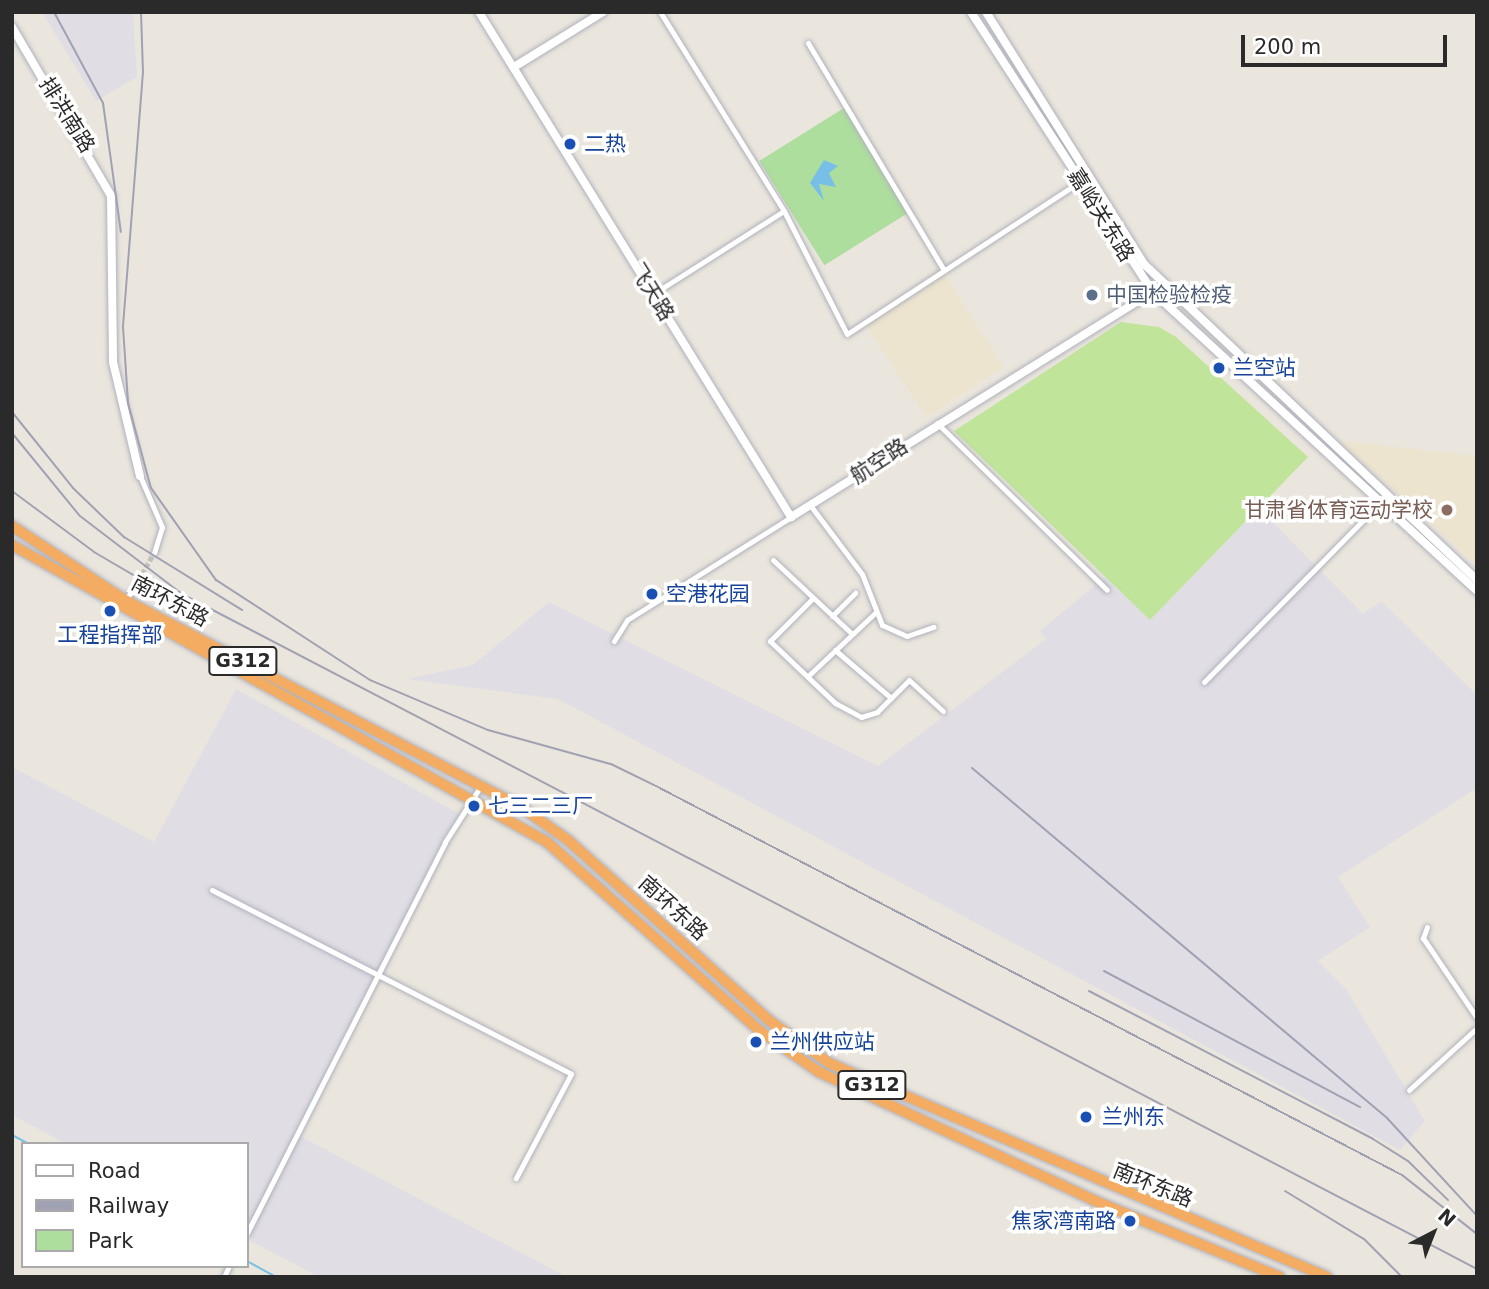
<!DOCTYPE html>
<html>
<head>
<meta charset="utf-8">
<style>
	body { margin:0 }
	#map { position:relative; width:1489px; height:1289px; overflow:hidden; background:#ebe6dd; font-family:"DejaVu Sans","Noto Sans SC",sans-serif }
	div>[style] { position:absolute }
	[style*='--x'] { left:calc(var(--x)*1px); top:calc(var(--y)*1px); width:calc(var(--w)*1px); rotate:calc(var(--a)*1deg) }
	.industrial>* { inset:0; background:#e0dde4 }
	.education>* { inset:0; background:#ece4ce; transform-origin:0 0 }
	.green>* { inset:0; background:#aede9d; transform-origin:0 0 }
	.pitch>* { inset:0; background:#bfe49a }
	.water>* { inset:0; background:#77bfe6 }
	.stream>* { height:2px; margin:-1px; padding:0 1px; transform-origin:1px; border-radius:1px; background:#77bfe6 }
	.street-tunnel>* { height:5px; margin-top:-2.5px; transform-origin:0; background:repeating-linear-gradient(90deg,#c4c0b9 0 5px,transparent 0 7.5px) }
	.roads { filter:drop-shadow(0 0 2px #b0b2bd) drop-shadow(0 0 2px #b0b2bd) }
	.street>* { height:5px; margin:-2.5px; padding:0 2.5px; transform-origin:2.5px; border-radius:2.5px; background:#fff }
	.secondary>* { height:8px; margin:-4px; padding:0 4px; transform-origin:4px; border-radius:4px; background:#fff }
	.highway>* { height:10px; margin:-5px; padding:0 5px; transform-origin:5px; border-radius:5px; background:#f3ac61 }
	.rail>* { height:2px; margin:-1px; padding:0 1px; transform-origin:1px; border-radius:1px; background:#a0a1b3 }
	.dots>* { width:19px; height:19px; translate:-50% -50%; box-sizing:border-box; border:4px solid #fff; border-radius:50% }
	span { translate:-50% -50%; white-space:nowrap; text-align:center; line-height:1.15; -webkit-text-stroke:7px #fff; paint-order:stroke }
	.shield-label span { padding:2px 5px; background:#fff; border:2px solid; border-radius:5px; -webkit-text-stroke-width:0 }
	.shield-label { font-size:19px; color:#2a2a2a; font-weight:700 }
	.street-label { font-size:21px; color:#2a2a2a }
	.transit-label { font-size:21px; color:#164399 }
	.left { translate:0 -50%; text-align:left }
	.right { translate:-100% -50%; text-align:right }
	.service-label { font-size:21px; color:#4e5e75 }
	.education-label { font-size:21px; color:#785e54 }
	.frame { position:absolute; inset:0; border:14px solid #2a2a2a; pointer-events:none }
	.legend { position:absolute; left:21px; top:1142px; width:228px; height:126px; box-sizing:border-box; background:#fff; border:2px solid #aaa; margin:0; padding:9px 12px; list-style:none; font-size:21px; color:#2a2a2a }
	.legend li { display:flex; align-items:center; gap:14px; height:35px }
	.legend b { width:35px; border:2px solid #aaa }
	.north { position:absolute; left:1398px; top:1198px; width:70px; height:70px; -webkit-text-stroke:5px #fff; paint-order:stroke; rotate:42deg; font-size:19px; font-weight:700; line-height:28px; text-align:center; color:#2a2a2a }
	.north::after { content:''; display:block; margin:auto; width:24px; height:32px; background:#2a2a2a; clip-path:polygon(50% 0,100% 100%,50% 72%,0 100%) }
	.scale { position:absolute; left:1241px; top:35px; width:206px; height:32px; box-sizing:border-box; border:4px solid #2a2a2a; border-top:0; padding-left:9px; font-size:21px; line-height:24px; white-space:nowrap; color:#2a2a2a; -webkit-text-stroke:5px #fff; paint-order:stroke }
</style>
</head>
<body>
<div id="map">
	<div class="industrial">
		<i style="clip-path:polygon(42px 12px,133px 12px,137px 77px,96px 101px)"></i>
		<i style="clip-path:polygon(1259px 508px,1363px 614px,1381px 601px,1477px 695px,1477px 788px,1338px 877px,1370px 927px,1318px 961px,1346px 989px,1425px 1121px,1400px 1150px,558px 699px,407px 679px,473px 665px,549px 602px,878px 766px,1046px 639px,1040px 631px,1105px 577px,1150px 620px)"></i>
		<i style="clip-path:polygon(236px 689px,461px 815px,300px 1136px,567px 1277px,319px 1277px,247px 1239px,247px 1144px,67px 1144px,12px 1115px,12px 767px,154px 842px)"></i>
	</div>
	<div class="education">
		<i style="left:943px;top:273px;width:112px;height:93px;rotate:57deg"></i>
		<i style="clip-path:polygon(1340px 441px,1477px 456px,1477px 565px)"></i>
	</div>
	<div class="green">
		<i style="left:844px;top:108px;width:123px;height:100px;rotate:58deg"></i>
	</div>
	<div class="pitch">
		<i style="clip-path:polygon(1121px 322px,1159px 327px,1176px 337px,1308px 457px,1150px 620px,954px 431px)"></i>
	</div>
	<div class="water">
		<i style="clip-path:polygon(824px 160px,838px 166px,829px 173px,836px 187px,819px 184px,824px 201px,810px 183px)"></i>
	</div>
	<div class="stream">
		<i style="--x:12;--y:1135;--w:19;--a:28"></i>
		<i style="--x:247;--y:1261;--w:33;--a:29"></i>
	</div>
	<div class="street-tunnel">
		<i style="--x:135;--y:587;--w:39;--a:-61"></i>
	</div>
	<div class="roads">
		<div class="street">
			<i style="--x:808;--y:43;--w:265;--a:59.1"></i>
			<i style="--x:784;--y:211;--w:138;--a:62.9"></i>
			<i style="--x:847;--y:334;--w:277;--a:-33.2"></i>
			<i style="--x:653;--y:294;--w:155;--a:-32.4"></i>
			<i style="--x:784;--y:211;--w:234;--a:-121.9"></i>
			<i style="--x:937;--y:423;--w:238;--a:44.5"></i>
			<i style="--x:140;--y:476;--w:56;--a:66.7"></i>
			<i style="--x:162;--y:527;--w:27;--a:107"></i>
			<i style="--x:810;--y:505;--w:86;--a:53"></i>
			<i style="--x:862;--y:574;--w:55;--a:68.6"></i>
			<i style="--x:882;--y:625;--w:27;--a:24"></i>
			<i style="--x:907;--y:636;--w:28;--a:-19"></i>
			<i style="--x:773;--y:560;--w:108;--a:43.1"></i>
			<i style="--x:813;--y:598;--w:61;--a:135"></i>
			<i style="--x:770;--y:641;--w:90;--a:43.6"></i>
			<i style="--x:835;--y:703;--w:30;--a:28"></i>
			<i style="--x:861;--y:717;--w:17;--a:-17"></i>
			<i style="--x:877;--y:712;--w:45;--a:-45"></i>
			<i style="--x:909;--y:680;--w:46;--a:42.4"></i>
			<i style="--x:125;--y:600;--w:16;--a:-52"></i>
			<i style="--x:832;--y:616;--w:33;--a:-45"></i>
			<i style="--x:614;--y:641;--w:25;--a:-58"></i>
			<i style="--x:627;--y:620;--w:194;--a:-32.1"></i>
			<i style="--x:835;--y:650;--w:74;--a:40.6"></i>
			<i style="--x:808;--y:676;--w:93;--a:-43.3"></i>
			<i style="--x:1204;--y:682;--w:251;--a:-45.5"></i>
			<i style="--x:212;--y:890;--w:403;--a:27.1"></i>
			<i style="--x:571;--y:1074;--w:118;--a:117.9"></i>
			<i style="--x:1427;--y:927;--w:12;--a:110"></i>
			<i style="--x:1423;--y:938;--w:97;--a:56"></i>
			<i style="--x:1409;--y:1090;--w:92;--a:-42.4"></i>
			<i style="--x:247;--y:1233;--w:438;--a:-63.1"></i>
			<i style="--x:445;--y:842;--w:65;--a:-57.5"></i>
			<i style="--x:224;--y:1277;--w:12;--a:-66"></i>
		</div>
		<div class="secondary">
			<i style="--x:479;--y:12;--w:594;--a:58.29"></i>
			<i style="--x:791;--y:517;--w:438;--a:-31.9"></i>
			<i style="--x:971;--y:12;--w:334;--a:57"></i>
			<i style="--x:1153;--y:292;--w:441;--a:42.7"></i>
			<i style="--x:986;--y:12;--w:299;--a:57.9"></i>
			<i style="--x:1145;--y:265;--w:458;--a:43.5"></i>
			<i style="--x:12;--y:27;--w:196;--a:59.6"></i>
			<i style="--x:111;--y:196;--w:166;--a:89.3"></i>
			<i style="--x:113;--y:362;--w:117;--a:76.7"></i>
			<i style="--x:514;--y:67;--w:105;--a:-31.7"></i>
		</div>
		<div class="highway">
			<i style="--x:12;--y:526;--w:135;--a:33.2"></i>
			<i style="--x:125;--y:600;--w:447;--a:27.6"></i>
			<i style="--x:521;--y:807;--w:57;--a:35.1"></i>
			<i style="--x:568;--y:840;--w:271;--a:41.9"></i>
			<i style="--x:770;--y:1021;--w:72;--a:35.4"></i>
			<i style="--x:829;--y:1063;--w:542;--a:23.25"></i>
			<i style="--x:12;--y:545;--w:612;--a:29.04"></i>
			<i style="--x:547;--y:842;--w:285;--a:41.6"></i>
			<i style="--x:760;--y:1031;--w:72;--a:34.8"></i>
			<i style="--x:819;--y:1072;--w:302;--a:25"></i>
			<i style="--x:1093;--y:1200;--w:202;--a:22.4"></i>
		</div>
	</div>
	<div class="rail">
		<i style="--x:54;--y:12;--w:103;--a:61.7"></i>
		<i style="--x:103;--y:103;--w:130;--a:82.1"></i>
		<i style="--x:141;--y:12;--w:60;--a:88.1"></i>
		<i style="--x:143;--y:72;--w:256;--a:94.5"></i>
		<i style="--x:123;--y:327;--w:76;--a:86.2"></i>
		<i style="--x:128;--y:403;--w:88;--a:74.9"></i>
		<i style="--x:151;--y:488;--w:113;--a:54.8"></i>
		<i style="--x:216;--y:580;--w:184;--a:33"></i>
		<i style="--x:370;--y:680;--w:128;--a:23"></i>
		<i style="--x:488;--y:730;--w:128;--a:15.5"></i>
		<i style="--x:611;--y:764;--w:48;--a:26"></i>
		<i style="--x:654;--y:785;--w:844;--a:27.54"></i>
		<i style="--x:1402;--y:1175;--w:95;--a:38.2"></i>
		<i style="--x:12;--y:412;--w:97;--a:51.2"></i>
		<i style="--x:73;--y:488;--w:71;--a:43.9"></i>
		<i style="--x:124;--y:537;--w:139;--a:31.7"></i>
		<i style="--x:12;--y:433;--w:107;--a:50.7"></i>
		<i style="--x:80;--y:516;--w:128;--a:37.4"></i>
		<i style="--x:182;--y:594;--w:1460;--a:27.53"></i>
		<i style="--x:12;--y:491;--w:102;--a:36.6"></i>
		<i style="--x:94;--y:552;--w:69;--a:30.3"></i>
		<i style="--x:972;--y:768;--w:543;--a:40.14"></i>
		<i style="--x:1387;--y:1118;--w:133;--a:47.4"></i>
		<i style="--x:1104;--y:971;--w:290;--a:28"></i>
		<i style="--x:1089;--y:991;--w:320;--a:27.5"></i>
		<i style="--x:1373;--y:1139;--w:41;--a:32.2"></i>
		<i style="--x:1408;--y:1161;--w:56;--a:44.3"></i>
		<i style="--x:1285;--y:1191;--w:92;--a:31.3"></i>
		<i style="--x:1364;--y:1239;--w:54;--a:45"></i>
	</div>
	<div class="dots">
		<i style="left:570px;top:144px;background:#1a4fb4"></i>
		<i style="left:1092px;top:295px;background:#5c6f8a"></i>
		<i style="left:1219px;top:368px;background:#1a4fb4"></i>
		<i style="left:1447px;top:510px;background:#8d6e63"></i>
		<i style="left:652px;top:594px;background:#1a4fb4"></i>
		<i style="left:110px;top:611px;background:#1a4fb4"></i>
		<i style="left:474px;top:806px;background:#1a4fb4"></i>
		<i style="left:756px;top:1042px;background:#1a4fb4"></i>
		<i style="left:1086px;top:1117px;background:#1a4fb4"></i>
		<i style="left:1130px;top:1221px;background:#1a4fb4"></i>
	</div>
	<div class="shield-label">
		<span style="left:243px;top:661px">G312</span>
		<span style="left:872px;top:1085px">G312</span>
	</div>
	<div class="street-label">
		<span style="left:67px;top:115px;rotate:58deg">排洪南路</span>
		<span style="left:1101px;top:215px;rotate:58deg">嘉峪关东路</span>
		<span style="left:652px;top:292px;rotate:58deg">飞天路</span>
		<span style="left:879px;top:461px;rotate:-33deg">航空路</span>
		<span style="left:170px;top:601px;rotate:28deg">南环东路</span>
		<span style="left:673px;top:908px;rotate:42deg">南环东路</span>
		<span style="left:1153px;top:1185px;rotate:22deg">南环东路</span>
	</div>
	<div class="transit-label">
		<span class="left" style="left:584px;top:144px">二热</span>
		<span class="left" style="left:1233px;top:368px">兰空站</span>
		<span class="left" style="left:666px;top:594px">空港花园</span>
		<span style="left:110px;top:635px">工程指挥部</span>
		<span class="left" style="left:488px;top:806px">七三二三厂</span>
		<span class="left" style="left:770px;top:1042px">兰州供应站</span>
		<span class="left" style="left:1102px;top:1117px">兰州东</span>
		<span class="right" style="left:1116px;top:1221px">焦家湾南路</span>
	</div>
	<div class="service-label">
		<span class="left" style="left:1106px;top:295px">中国检验检疫</span>
	</div>
	<div class="education-label">
		<span class="right" style="left:1433px;top:510px">甘肃省体育运动学校</span>
	</div>
	<div class="frame"></div>
	<ul class="legend">
	<li><b style="height:9px;background:#fff"></b>Road</li>
	<li><b style="height:9px;background:#a0a1b3"></b>Railway</li>
	<li><b style="height:19px;background:#aede9d"></b>Park</li>
	</ul>
	<div class="north">N</div>
	<div class="scale">200 m</div>
</div>
</body>
</html>
